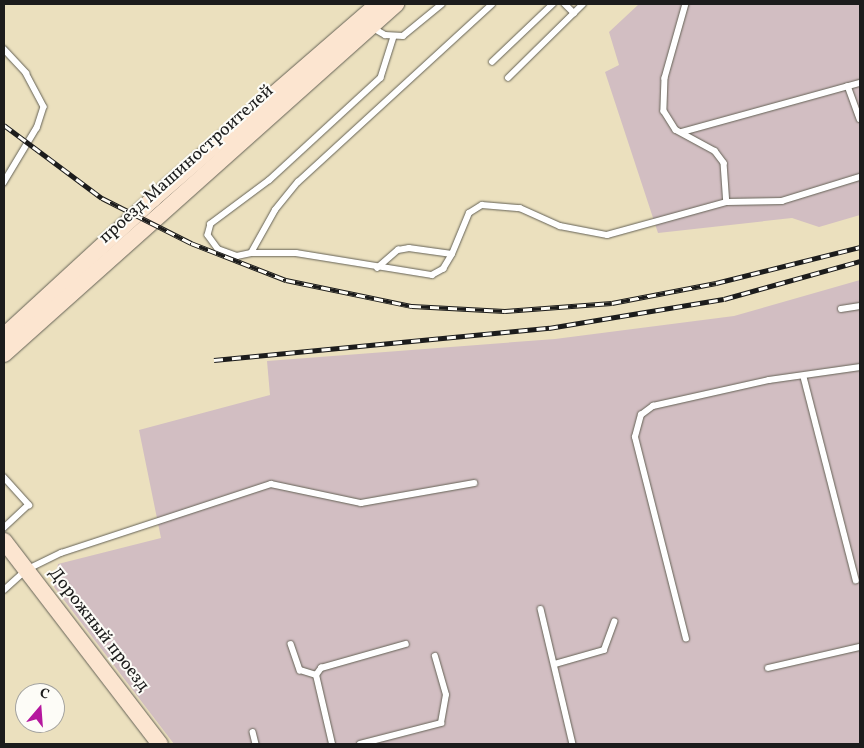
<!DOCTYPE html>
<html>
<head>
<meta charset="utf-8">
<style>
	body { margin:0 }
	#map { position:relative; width:864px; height:748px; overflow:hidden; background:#ebe0be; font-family:Vollkorn,serif }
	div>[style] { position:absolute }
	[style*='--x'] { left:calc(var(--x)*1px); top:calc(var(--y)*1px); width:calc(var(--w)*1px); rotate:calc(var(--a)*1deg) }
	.industrial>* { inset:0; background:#d2bec2 }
	.roads { filter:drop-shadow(0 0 1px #646155) drop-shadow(0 0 1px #646155) }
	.lane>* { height:5.5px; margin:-2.75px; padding:0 2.75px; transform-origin:2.75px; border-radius:2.75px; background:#fff }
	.secondary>* { height:16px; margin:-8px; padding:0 8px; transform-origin:8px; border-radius:8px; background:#fce5d0 }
	.rail>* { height:5px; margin-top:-2.5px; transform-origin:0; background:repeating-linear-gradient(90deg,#fdfcf7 0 9px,#1c1c1c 0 18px); box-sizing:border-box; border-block:1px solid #1c1c1c }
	span { translate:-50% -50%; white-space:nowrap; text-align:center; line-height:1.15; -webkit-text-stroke:4px #fdfcf7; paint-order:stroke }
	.street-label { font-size:18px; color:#1c1c1c }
	.frame { position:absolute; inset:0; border:5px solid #1c1c1c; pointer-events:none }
	.north { position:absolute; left:15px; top:683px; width:50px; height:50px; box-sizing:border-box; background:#fdfcf7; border:1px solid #a3a29f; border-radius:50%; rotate:18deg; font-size:14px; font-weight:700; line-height:20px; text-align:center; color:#1c1c1c }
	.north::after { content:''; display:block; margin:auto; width:18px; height:22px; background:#b5179e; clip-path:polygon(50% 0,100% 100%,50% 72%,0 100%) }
</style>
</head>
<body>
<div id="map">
	<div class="industrial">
		<i style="clip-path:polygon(639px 4px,860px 4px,860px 215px,819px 227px,792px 218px,658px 233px,605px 72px,619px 65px,609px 32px)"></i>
		<i style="clip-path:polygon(860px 280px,860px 744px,174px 744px,54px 587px,58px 564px,161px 538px,139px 430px,270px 395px,267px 361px,555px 339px,734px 316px)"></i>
	</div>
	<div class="roads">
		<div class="lane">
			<i style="--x:565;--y:4;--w:13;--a:45"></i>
			<i style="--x:686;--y:4;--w:77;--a:105.8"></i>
			<i style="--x:665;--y:78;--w:33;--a:92"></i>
			<i style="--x:664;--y:111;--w:22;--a:58"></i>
			<i style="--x:676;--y:130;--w:44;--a:28.3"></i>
			<i style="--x:715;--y:151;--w:15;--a:53"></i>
			<i style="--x:724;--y:163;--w:39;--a:86"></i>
			<i style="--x:373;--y:28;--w:14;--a:30"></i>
			<i style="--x:385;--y:35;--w:18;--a:3"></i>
			<i style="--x:403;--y:36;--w:50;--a:-39.4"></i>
			<i style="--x:394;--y:37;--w:43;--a:107.6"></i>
			<i style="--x:381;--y:78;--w:151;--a:137.4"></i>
			<i style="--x:270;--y:180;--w:74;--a:143.3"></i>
			<i style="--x:211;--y:224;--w:11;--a:105"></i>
			<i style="--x:208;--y:235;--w:17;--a:54"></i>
			<i style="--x:218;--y:249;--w:20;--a:20"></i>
			<i style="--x:237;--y:256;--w:14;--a:-12"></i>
			<i style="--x:251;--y:253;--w:49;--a:-60.8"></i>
			<i style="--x:275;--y:210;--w:36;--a:-51"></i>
			<i style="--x:298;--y:182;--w:263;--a:-42.5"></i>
			<i style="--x:4;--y:49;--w:33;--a:47"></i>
			<i style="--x:26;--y:73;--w:38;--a:62"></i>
			<i style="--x:44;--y:107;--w:22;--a:108"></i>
			<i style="--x:37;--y:128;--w:64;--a:121"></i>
			<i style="--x:492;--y:62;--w:84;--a:-43.6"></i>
			<i style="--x:508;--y:78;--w:105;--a:-44.6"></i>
			<i style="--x:848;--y:86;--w:35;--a:70"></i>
			<i style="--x:682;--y:132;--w:185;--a:-15.4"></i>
			<i style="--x:251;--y:253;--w:45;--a:0"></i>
			<i style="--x:296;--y:253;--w:138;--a:9.2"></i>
			<i style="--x:432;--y:275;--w:13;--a:-29"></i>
			<i style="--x:443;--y:269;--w:17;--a:-59"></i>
			<i style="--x:452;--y:254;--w:44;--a:-67.5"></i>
			<i style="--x:469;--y:213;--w:15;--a:-32"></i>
			<i style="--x:482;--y:205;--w:38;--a:5"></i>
			<i style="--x:520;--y:208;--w:44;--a:24.2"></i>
			<i style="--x:560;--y:226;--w:48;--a:10.8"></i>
			<i style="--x:607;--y:235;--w:124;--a:-15.4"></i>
			<i style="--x:727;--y:202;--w:55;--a:-1"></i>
			<i style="--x:782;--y:201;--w:82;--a:-17.1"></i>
			<i style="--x:377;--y:268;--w:28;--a:-41"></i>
			<i style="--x:398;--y:250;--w:11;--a:-10"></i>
			<i style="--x:409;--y:248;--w:43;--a:7.9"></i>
			<i style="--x:841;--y:309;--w:19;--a:-9"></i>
			<i style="--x:804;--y:377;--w:210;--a:75.6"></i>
			<i style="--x:4;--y:477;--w:38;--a:48"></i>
			<i style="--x:29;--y:505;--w:34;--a:137"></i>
			<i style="--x:4;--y:590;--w:30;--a:-42"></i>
			<i style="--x:26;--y:570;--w:39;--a:-26"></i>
			<i style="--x:61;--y:553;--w:221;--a:-18.2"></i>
			<i style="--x:271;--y:484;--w:92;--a:11.9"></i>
			<i style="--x:361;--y:503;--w:115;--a:-10"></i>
			<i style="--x:541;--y:609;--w:139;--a:76.7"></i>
			<i style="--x:686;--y:639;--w:208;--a:-104.2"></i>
			<i style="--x:635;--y:437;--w:23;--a:-75"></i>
			<i style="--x:641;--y:415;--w:15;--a:-37"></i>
			<i style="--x:653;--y:406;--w:119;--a:-12.6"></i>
			<i style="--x:769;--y:380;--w:92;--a:-8.1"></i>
			<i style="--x:291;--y:644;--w:28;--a:71"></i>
			<i style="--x:300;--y:670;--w:17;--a:17"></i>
			<i style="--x:555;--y:664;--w:51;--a:-15.9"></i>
			<i style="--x:604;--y:650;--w:30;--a:-70"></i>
			<i style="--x:768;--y:668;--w:94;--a:-12.9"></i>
			<i style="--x:253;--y:732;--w:12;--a:76"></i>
			<i style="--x:332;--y:744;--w:71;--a:-103.1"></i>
			<i style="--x:316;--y:675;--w:9;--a:-54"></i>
			<i style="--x:321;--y:668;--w:88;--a:-15.8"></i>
			<i style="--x:360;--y:744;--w:84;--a:-14.5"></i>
			<i style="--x:441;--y:723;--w:28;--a:-80"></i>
			<i style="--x:446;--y:695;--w:40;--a:-106"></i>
		</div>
		<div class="secondary">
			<i style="--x:4;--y:336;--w:202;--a:-42.6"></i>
			<i style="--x:153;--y:199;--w:298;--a:-40.9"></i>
			<i style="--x:4;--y:354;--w:526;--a:-41.76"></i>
			<i style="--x:4;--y:541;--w:256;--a:52.5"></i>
		</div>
	</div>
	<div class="rail">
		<i style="--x:4;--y:125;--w:122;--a:36.7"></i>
		<i style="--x:102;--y:198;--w:100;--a:26.8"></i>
		<i style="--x:191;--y:243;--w:102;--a:21.3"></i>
		<i style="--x:286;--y:280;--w:129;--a:11.7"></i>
		<i style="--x:412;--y:306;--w:93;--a:3.1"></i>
		<i style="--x:505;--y:311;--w:107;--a:-4.3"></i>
		<i style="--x:612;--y:303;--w:106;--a:-10.9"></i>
		<i style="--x:716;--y:283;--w:148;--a:-14"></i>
		<i style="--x:214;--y:360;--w:337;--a:-5.5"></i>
		<i style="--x:549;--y:328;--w:177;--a:-9.4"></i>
		<i style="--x:724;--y:299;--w:141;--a:-15.6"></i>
	</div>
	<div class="street-label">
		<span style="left:187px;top:165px;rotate:-42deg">проезд Машиностроителей</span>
		<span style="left:98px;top:630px;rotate:52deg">Дорожный проезд</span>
	</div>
	<div class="frame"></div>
	<div class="north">С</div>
</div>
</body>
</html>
